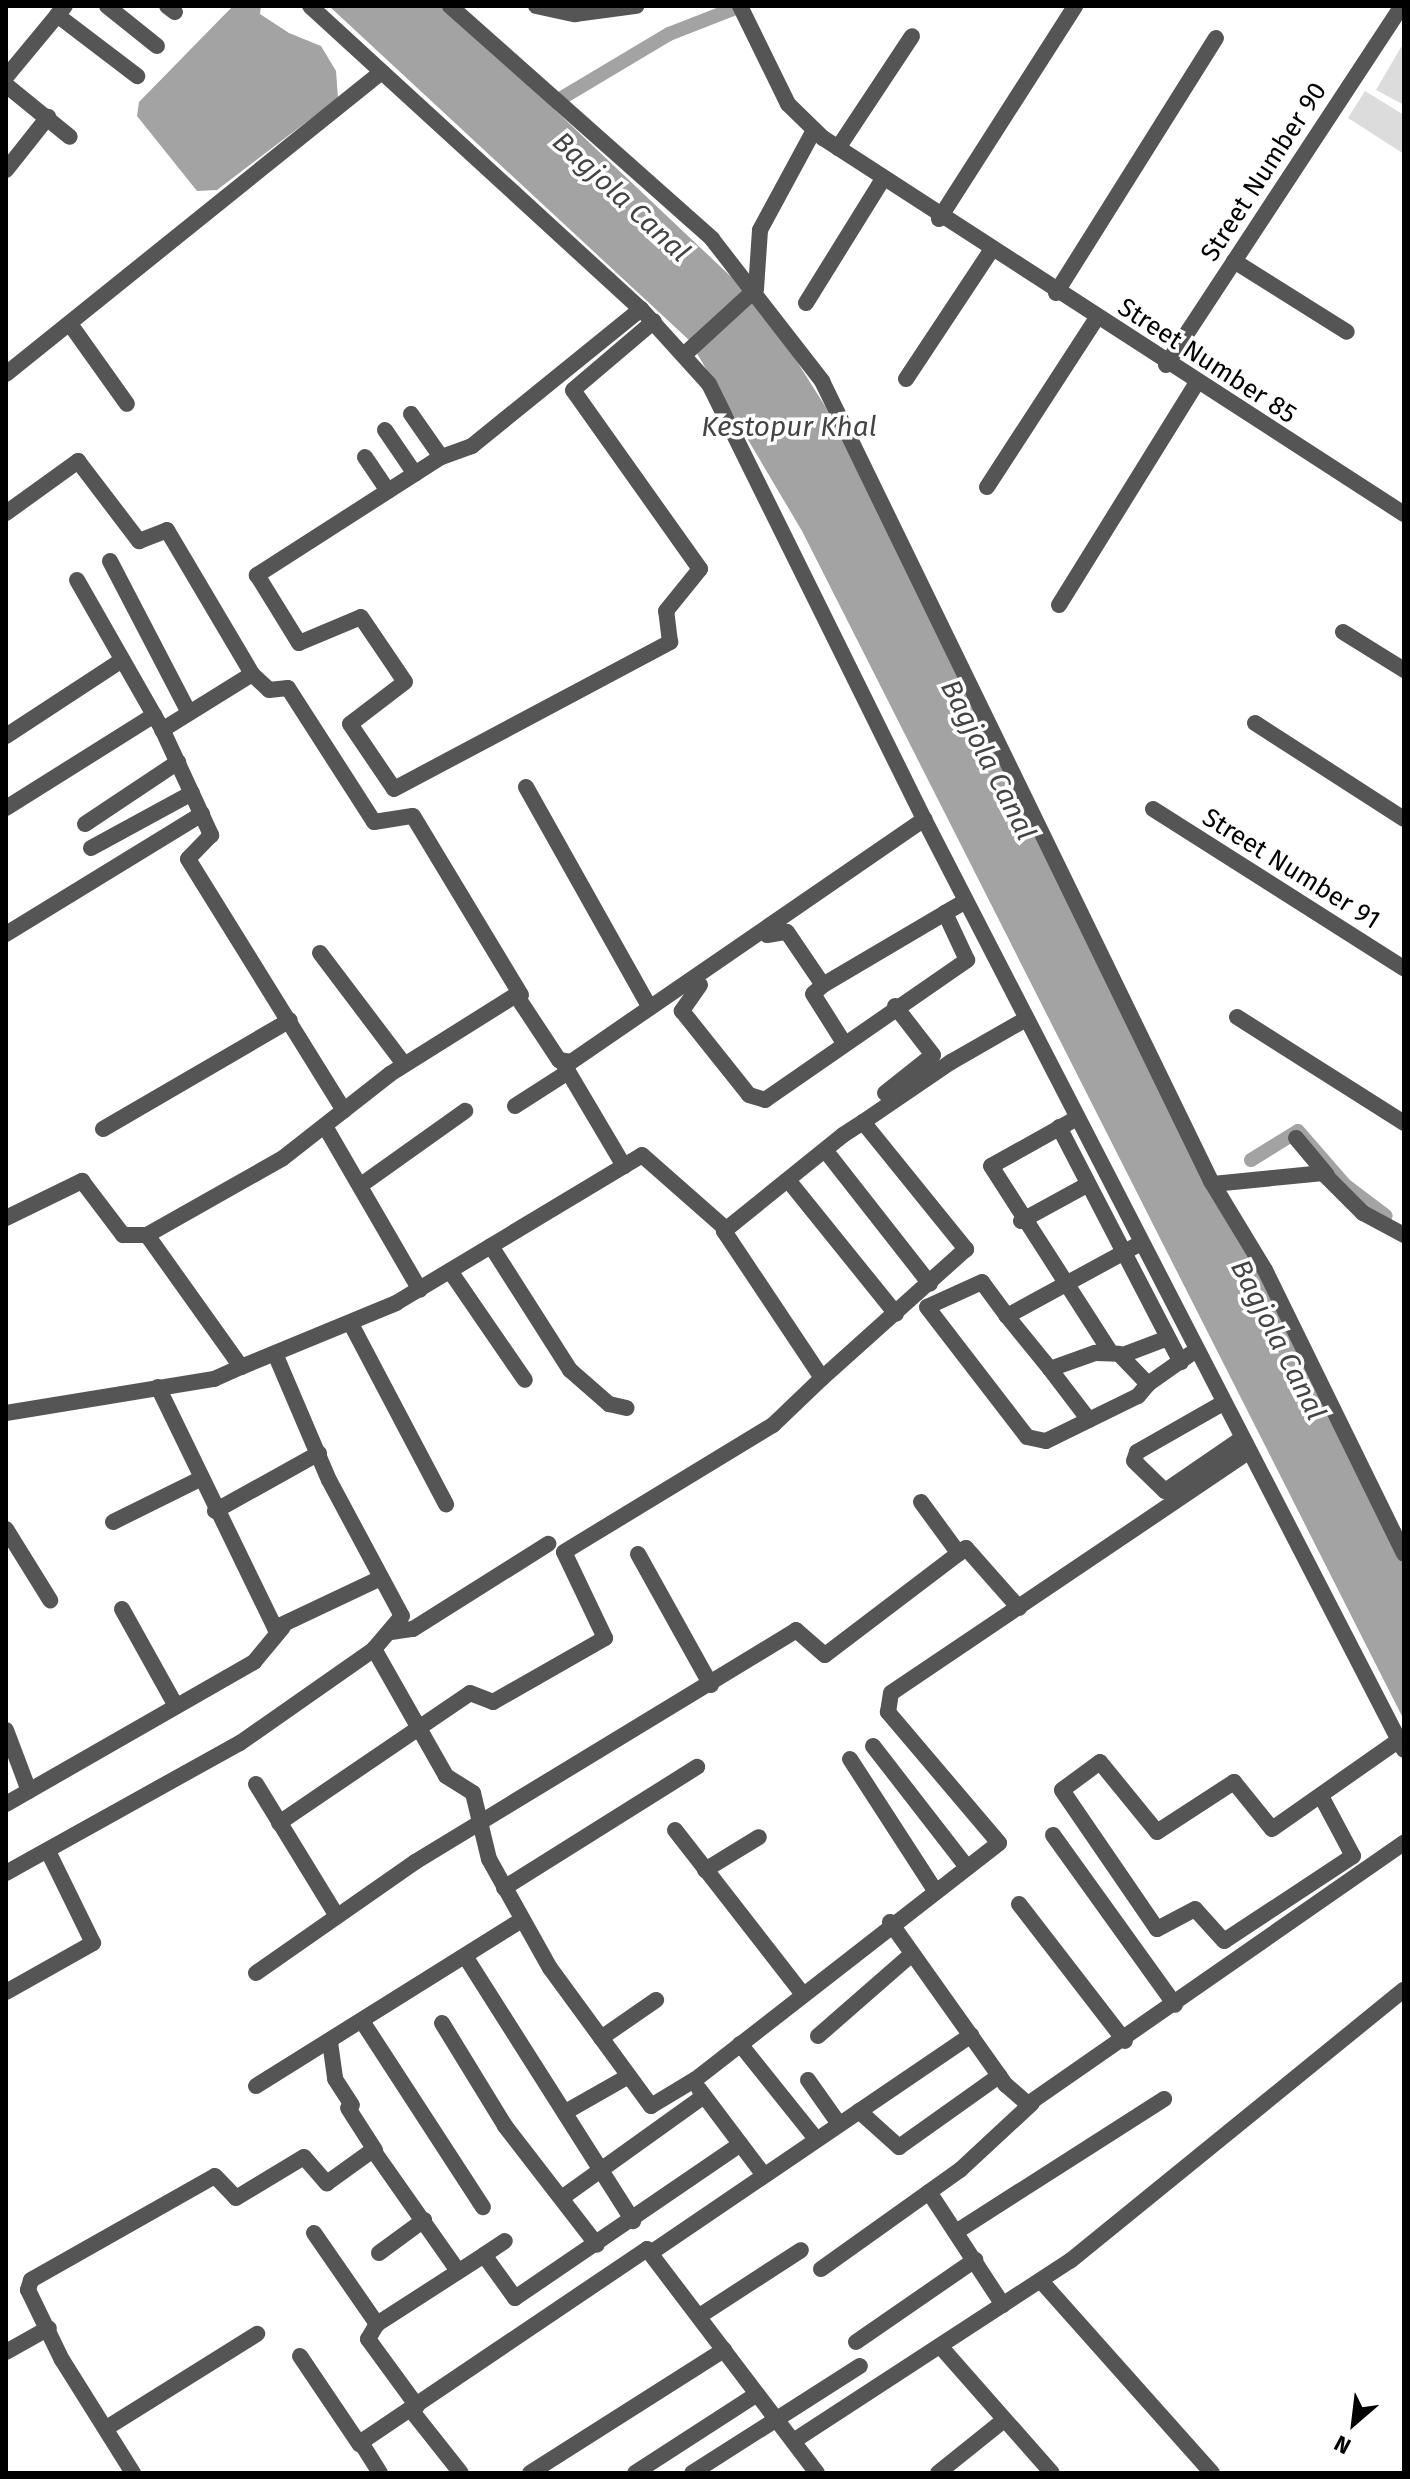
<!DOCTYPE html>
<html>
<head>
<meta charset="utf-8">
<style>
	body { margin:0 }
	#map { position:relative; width:1410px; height:2479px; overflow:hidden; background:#fff; font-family:"Fira Sans",sans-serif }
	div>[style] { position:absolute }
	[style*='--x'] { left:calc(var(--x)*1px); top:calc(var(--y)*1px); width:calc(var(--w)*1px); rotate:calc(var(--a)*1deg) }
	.green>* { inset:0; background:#dcdcdc }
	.water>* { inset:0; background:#a3a3a3 }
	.canal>* { height:14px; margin:-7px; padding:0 7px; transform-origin:7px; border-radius:7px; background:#a3a3a3 }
	.minor>* { height:16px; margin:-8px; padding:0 8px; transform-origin:8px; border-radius:8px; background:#555 }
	span { translate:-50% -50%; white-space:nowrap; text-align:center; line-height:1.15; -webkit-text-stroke:7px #fff; paint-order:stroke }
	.street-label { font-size:26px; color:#000 }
	.water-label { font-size:28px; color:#444; font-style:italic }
	.frame { position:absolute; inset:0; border:8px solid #000; pointer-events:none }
	.north { position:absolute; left:1314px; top:2383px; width:80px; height:80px; -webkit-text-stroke:6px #fff; paint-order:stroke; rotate:208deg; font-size:22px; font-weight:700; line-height:32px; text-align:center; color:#000 }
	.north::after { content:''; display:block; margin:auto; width:28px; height:36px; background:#000; clip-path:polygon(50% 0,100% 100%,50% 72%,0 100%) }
</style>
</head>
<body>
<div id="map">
	<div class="green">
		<i style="clip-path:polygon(1404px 42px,1404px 105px,1376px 90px)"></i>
		<i style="clip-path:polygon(1365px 91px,1404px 115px,1404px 154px,1348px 118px)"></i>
	</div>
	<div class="water">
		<i style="clip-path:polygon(233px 6px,261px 6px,260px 14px,289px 33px,321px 46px,336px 71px,338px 98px,217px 190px,197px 191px,137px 116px,139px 102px)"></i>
		<i style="clip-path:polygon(329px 6px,445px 6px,762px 306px,825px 406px,1404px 1564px,1404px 1720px,802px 531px,689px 340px)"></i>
	</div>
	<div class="canal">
		<i style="--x:550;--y:105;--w:139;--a:-30.8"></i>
		<i style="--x:669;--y:34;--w:77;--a:-21.3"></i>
		<i style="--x:1251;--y:1160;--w:55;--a:-31.7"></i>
		<i style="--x:1298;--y:1131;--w:72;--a:49"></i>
		<i style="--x:1345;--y:1185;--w:51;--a:37.1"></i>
	</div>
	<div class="minor">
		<i style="--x:107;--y:6;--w:64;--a:38.7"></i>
		<i style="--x:167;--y:6;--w:10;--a:37"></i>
		<i style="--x:310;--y:6;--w:449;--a:42.5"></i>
		<i style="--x:641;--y:309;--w:101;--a:47.8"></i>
		<i style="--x:709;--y:384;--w:485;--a:63.7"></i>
		<i style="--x:924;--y:819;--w:1047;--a:62.73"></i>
		<i style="--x:450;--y:6;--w:351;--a:41.6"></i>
		<i style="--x:712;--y:239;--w:180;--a:52.2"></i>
		<i style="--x:822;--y:381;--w:890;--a:64.07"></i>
		<i style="--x:1211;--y:1181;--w:104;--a:58.8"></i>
		<i style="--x:1265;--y:1270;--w:316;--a:63.9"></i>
		<i style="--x:536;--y:6;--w:40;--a:12"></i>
		<i style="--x:575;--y:14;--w:62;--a:-7.5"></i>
		<i style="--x:740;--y:6;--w:109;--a:63.9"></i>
		<i style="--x:788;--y:104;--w:49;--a:44.2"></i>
		<i style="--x:823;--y:138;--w:692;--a:32.91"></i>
		<i style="--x:57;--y:15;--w:101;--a:37.3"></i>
		<i style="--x:6;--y:77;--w:92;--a:-50.3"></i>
		<i style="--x:6;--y:85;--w:82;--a:39.1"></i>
		<i style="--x:838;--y:148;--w:134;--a:-56.5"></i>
		<i style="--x:6;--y:170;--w:68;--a:-51.6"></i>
		<i style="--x:939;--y:219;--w:253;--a:-57.4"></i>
		<i style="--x:1234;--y:261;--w:133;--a:32.1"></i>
		<i style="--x:1056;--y:293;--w:301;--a:-57.9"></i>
		<i style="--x:806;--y:303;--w:146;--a:-58.2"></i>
		<i style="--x:641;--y:309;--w:218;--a:141"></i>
		<i style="--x:472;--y:446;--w:33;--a:160"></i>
		<i style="--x:441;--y:457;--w:219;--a:147.3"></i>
		<i style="--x:257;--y:575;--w:80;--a:58.3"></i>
		<i style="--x:299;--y:643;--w:67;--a:-22.8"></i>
		<i style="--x:361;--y:617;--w:78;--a:55.9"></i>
		<i style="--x:405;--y:682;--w:69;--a:142.6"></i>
		<i style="--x:350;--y:724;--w:78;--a:55.9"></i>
		<i style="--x:394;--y:789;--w:313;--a:-28"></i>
		<i style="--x:670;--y:642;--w:31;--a:-97"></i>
		<i style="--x:666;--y:611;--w:54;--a:-51"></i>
		<i style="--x:700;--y:569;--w:219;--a:-125.4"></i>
		<i style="--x:573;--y:390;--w:106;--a:-40.4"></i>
		<i style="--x:70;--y:324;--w:98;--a:54.5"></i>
		<i style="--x:685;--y:354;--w:96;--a:-42.5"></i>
		<i style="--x:756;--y:289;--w:59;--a:-86.1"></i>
		<i style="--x:760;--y:230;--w:114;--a:-61.6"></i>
		<i style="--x:1166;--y:365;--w:430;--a:-56.7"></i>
		<i style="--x:6;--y:374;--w:482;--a:-38.8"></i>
		<i style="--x:906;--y:379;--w:152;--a:-56.5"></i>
		<i style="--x:411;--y:414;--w:52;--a:55.1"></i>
		<i style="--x:385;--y:430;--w:53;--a:55.7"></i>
		<i style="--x:365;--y:457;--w:41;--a:55.9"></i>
		<i style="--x:987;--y:487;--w:200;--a:-57"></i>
		<i style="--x:6;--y:513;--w:89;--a:-35.8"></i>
		<i style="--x:78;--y:461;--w:101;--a:52.7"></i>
		<i style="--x:139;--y:541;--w:30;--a:-21"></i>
		<i style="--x:167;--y:530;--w:167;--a:59.4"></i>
		<i style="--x:252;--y:674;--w:106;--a:148.1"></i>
		<i style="--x:110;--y:561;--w:171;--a:62.5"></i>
		<i style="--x:77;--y:580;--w:174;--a:60.3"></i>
		<i style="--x:163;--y:731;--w:115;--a:65.2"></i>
		<i style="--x:211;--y:835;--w:33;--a:134"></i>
		<i style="--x:188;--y:859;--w:296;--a:58.2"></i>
		<i style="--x:1059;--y:605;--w:260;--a:-58.2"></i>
		<i style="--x:1343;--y:632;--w:72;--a:31.9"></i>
		<i style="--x:252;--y:674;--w:23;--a:43"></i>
		<i style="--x:269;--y:690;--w:19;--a:-6"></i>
		<i style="--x:288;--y:688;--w:159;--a:57.3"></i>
		<i style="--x:374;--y:822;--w:39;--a:-9"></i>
		<i style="--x:413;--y:816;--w:209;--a:58.9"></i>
		<i style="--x:1255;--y:723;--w:177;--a:32.8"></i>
		<i style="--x:6;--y:736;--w:139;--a:-33.2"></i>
		<i style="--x:526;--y:787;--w:253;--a:60.7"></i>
		<i style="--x:6;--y:808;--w:175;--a:-32.1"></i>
		<i style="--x:1153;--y:809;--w:297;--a:32.4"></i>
		<i style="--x:85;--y:824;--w:112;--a:-33.7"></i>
		<i style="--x:91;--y:848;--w:115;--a:-28.6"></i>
		<i style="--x:6;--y:934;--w:230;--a:-31.5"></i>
		<i style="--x:767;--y:935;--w:20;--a:-9"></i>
		<i style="--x:787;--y:932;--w:64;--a:55.8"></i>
		<i style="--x:823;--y:985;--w:13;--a:138"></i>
		<i style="--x:813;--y:994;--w:58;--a:57.7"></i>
		<i style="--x:320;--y:953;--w:139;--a:52.9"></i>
		<i style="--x:700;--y:985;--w:32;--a:125"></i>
		<i style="--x:682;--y:1011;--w:107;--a:51.4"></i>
		<i style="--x:749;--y:1095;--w:17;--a:17"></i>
		<i style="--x:765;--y:1100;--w:246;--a:-34.7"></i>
		<i style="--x:967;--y:960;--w:52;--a:-115.1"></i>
		<i style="--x:945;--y:913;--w:24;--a:-30"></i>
		<i style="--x:823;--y:985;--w:142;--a:-30.5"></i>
		<i style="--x:1237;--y:1017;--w:198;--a:32.4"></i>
		<i style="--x:563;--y:1063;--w:120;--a:59.4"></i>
		<i style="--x:885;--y:1093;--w:61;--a:-38.4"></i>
		<i style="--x:933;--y:1055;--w:62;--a:-127.8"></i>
		<i style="--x:515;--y:1106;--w:63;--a:-32.7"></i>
		<i style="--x:1077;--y:1118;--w:98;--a:150.8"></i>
		<i style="--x:991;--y:1166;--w:222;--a:57.3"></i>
		<i style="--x:863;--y:1122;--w:164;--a:51"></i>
		<i style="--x:966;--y:1249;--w:193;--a:138.1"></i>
		<i style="--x:822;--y:1378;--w:177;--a:-123.7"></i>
		<i style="--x:724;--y:1231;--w:153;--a:-38.9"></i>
		<i style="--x:843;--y:1135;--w:24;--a:-33"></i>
		<i style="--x:863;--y:1122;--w:107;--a:-34.3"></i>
		<i style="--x:951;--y:1062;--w:86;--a:-29.8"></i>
		<i style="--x:1059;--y:1127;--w:265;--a:62.6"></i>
		<i style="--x:326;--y:1128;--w:187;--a:59.9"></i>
		<i style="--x:103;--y:1129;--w:216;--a:-30.2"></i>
		<i style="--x:1296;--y:1138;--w:48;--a:50"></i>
		<i style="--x:825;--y:1150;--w:170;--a:51.9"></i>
		<i style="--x:788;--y:1180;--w:172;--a:51.1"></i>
		<i style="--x:1213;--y:1184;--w:111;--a:-5.7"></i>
		<i style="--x:1323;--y:1173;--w:57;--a:45"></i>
		<i style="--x:1363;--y:1213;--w:47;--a:28.2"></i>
		<i style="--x:361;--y:1185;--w:128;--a:-35.4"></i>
		<i style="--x:6;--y:1218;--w:85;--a:-26"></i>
		<i style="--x:82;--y:1181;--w:68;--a:52.8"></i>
		<i style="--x:123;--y:1235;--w:24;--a:0"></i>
		<i style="--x:147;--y:1235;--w:156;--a:-29.5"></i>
		<i style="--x:283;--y:1158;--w:136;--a:-38.1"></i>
		<i style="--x:390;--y:1074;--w:149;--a:-32.1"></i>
		<i style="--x:516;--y:995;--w:78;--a:56.5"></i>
		<i style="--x:559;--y:1060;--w:12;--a:9"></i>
		<i style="--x:571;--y:1062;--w:429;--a:-34.5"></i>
		<i style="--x:1021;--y:1221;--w:75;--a:-28.6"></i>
		<i style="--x:147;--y:1235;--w:162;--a:54.5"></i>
		<i style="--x:241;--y:1367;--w:168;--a:-22.4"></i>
		<i style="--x:396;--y:1303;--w:287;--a:-31"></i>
		<i style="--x:642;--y:1155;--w:112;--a:41.4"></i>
		<i style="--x:1141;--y:1243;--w:153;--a:151.4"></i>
		<i style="--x:1007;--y:1316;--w:68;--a:50.9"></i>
		<i style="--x:1050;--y:1369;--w:48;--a:-19.6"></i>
		<i style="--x:1095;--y:1353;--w:24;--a:2"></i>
		<i style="--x:1119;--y:1354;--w:42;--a:46"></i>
		<i style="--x:1148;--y:1384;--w:59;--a:-35.3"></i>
		<i style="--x:491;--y:1246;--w:147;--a:57.5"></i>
		<i style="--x:570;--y:1370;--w:52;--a:41.1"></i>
		<i style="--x:609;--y:1404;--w:18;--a:13"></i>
		<i style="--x:450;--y:1271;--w:132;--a:55.5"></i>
		<i style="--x:1007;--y:1316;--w:42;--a:-126.3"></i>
		<i style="--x:982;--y:1282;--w:60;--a:155.6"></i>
		<i style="--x:927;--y:1307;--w:164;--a:52.4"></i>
		<i style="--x:1027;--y:1437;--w:19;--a:12"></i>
		<i style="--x:1046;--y:1441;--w:102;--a:-26.1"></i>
		<i style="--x:1138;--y:1396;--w:16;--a:-50"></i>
		<i style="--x:351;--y:1324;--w:204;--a:62.2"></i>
		<i style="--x:1123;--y:1355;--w:48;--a:-20.7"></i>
		<i style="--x:276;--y:1356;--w:135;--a:66.9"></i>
		<i style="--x:329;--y:1480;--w:154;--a:61.8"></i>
		<i style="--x:402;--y:1616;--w:43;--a:130.3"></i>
		<i style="--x:374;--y:1649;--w:146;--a:60.4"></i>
		<i style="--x:446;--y:1776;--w:32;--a:32"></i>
		<i style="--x:473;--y:1793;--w:68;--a:76.4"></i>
		<i style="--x:489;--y:1859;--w:125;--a:60.8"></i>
		<i style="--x:550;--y:1968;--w:171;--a:53.8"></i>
		<i style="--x:651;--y:2106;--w:52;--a:-31"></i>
		<i style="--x:696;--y:2079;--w:384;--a:-37.9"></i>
		<i style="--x:999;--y:1843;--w:172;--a:-130.3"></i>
		<i style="--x:888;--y:1712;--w:19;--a:-81"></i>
		<i style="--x:891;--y:1693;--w:431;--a:-34"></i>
		<i style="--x:1050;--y:1369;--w:64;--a:52.6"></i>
		<i style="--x:158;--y:1387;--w:268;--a:64.1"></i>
		<i style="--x:275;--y:1628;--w:117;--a:-25.3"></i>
		<i style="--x:1223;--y:1403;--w:99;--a:150.3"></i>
		<i style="--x:1137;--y:1452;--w:9;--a:108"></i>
		<i style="--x:1134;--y:1461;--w:43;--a:44.1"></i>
		<i style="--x:1165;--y:1491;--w:92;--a:-34.4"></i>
		<i style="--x:6;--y:1413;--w:211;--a:-9.3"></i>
		<i style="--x:214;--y:1379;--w:30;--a:-24"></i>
		<i style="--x:921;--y:1502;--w:64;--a:53.8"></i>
		<i style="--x:215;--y:1511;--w:119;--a:-29.1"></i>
		<i style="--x:113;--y:1522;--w:99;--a:-26.3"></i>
		<i style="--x:6;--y:1529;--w:84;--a:58.2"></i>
		<i style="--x:638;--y:1554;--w:150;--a:60.9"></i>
		<i style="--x:122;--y:1609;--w:111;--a:60.9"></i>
		<i style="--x:391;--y:1632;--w:22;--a:-8"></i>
		<i style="--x:413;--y:1629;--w:160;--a:-32.2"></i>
		<i style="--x:6;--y:1730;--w:65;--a:69.3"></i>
		<i style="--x:873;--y:1746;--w:152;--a:52.2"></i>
		<i style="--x:850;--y:1759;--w:155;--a:57.1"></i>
		<i style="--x:256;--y:1784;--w:155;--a:58.5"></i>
		<i style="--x:1321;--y:1796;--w:68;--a:61.9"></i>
		<i style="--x:1353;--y:1856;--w:154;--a:146.6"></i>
		<i style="--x:1224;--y:1941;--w:43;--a:-132.2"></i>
		<i style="--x:1195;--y:1909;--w:43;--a:152.2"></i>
		<i style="--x:1157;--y:1929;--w:168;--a:-124.4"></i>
		<i style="--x:1062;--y:1790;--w:47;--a:-36.4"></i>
		<i style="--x:1100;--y:1762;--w:90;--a:50.8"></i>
		<i style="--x:1157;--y:1832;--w:92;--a:-33"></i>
		<i style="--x:1234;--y:1782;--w:60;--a:51"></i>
		<i style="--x:1272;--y:1829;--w:155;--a:-35"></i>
		<i style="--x:6;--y:1804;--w:286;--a:-29.8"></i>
		<i style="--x:254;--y:1662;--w:45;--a:-50.4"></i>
		<i style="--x:279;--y:1823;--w:231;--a:-34.2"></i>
		<i style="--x:470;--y:1693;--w:25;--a:21"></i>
		<i style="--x:493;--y:1702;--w:129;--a:-29.7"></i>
		<i style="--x:605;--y:1638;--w:95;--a:-115.5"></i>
		<i style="--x:564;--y:1552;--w:245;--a:-31.3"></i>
		<i style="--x:773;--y:1425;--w:68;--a:-43.8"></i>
		<i style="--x:675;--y:1830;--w:207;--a:52.1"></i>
		<i style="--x:1053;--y:1835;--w:209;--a:54.3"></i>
		<i style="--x:705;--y:1870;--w:63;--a:-31.4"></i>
		<i style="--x:6;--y:1873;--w:268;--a:-29.1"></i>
		<i style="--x:240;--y:1743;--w:164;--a:-35"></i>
		<i style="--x:504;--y:1888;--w:228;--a:-32.1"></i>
		<i style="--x:1019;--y:1904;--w:173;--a:52.3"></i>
		<i style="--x:890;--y:1922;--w:200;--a:54.6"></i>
		<i style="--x:1006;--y:2085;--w:29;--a:41"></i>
		<i style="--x:1028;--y:2104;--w:458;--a:-34.8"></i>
		<i style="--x:465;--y:1956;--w:314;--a:57.6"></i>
		<i style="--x:256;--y:1973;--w:194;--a:-34.9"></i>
		<i style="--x:415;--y:1862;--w:446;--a:-31.3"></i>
		<i style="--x:796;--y:1630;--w:38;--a:41"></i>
		<i style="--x:825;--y:1655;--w:177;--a:-37.2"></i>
		<i style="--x:966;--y:1548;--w:80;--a:48.5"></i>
		<i style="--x:6;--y:1992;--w:100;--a:-29.4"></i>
		<i style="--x:93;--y:1943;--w:102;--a:-116.1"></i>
		<i style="--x:362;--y:2021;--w:222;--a:57"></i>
		<i style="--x:442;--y:2023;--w:121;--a:58.5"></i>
		<i style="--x:505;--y:2126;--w:150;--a:52.3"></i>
		<i style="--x:818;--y:2036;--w:125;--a:-41.1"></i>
		<i style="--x:601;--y:2038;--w:67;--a:-34.6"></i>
		<i style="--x:330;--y:2042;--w:37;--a:82"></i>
		<i style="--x:335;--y:2079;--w:31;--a:57"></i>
		<i style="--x:740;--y:2044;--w:122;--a:51.3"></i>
		<i style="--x:808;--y:2080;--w:54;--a:54.8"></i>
		<i style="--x:256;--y:2086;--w:314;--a:-32"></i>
		<i style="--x:699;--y:2089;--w:106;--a:53"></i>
		<i style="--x:348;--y:2108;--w:50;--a:57.3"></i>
		<i style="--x:569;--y:2110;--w:67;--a:-29.6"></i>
		<i style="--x:859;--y:2111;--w:54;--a:42"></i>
		<i style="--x:899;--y:2147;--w:123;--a:-35.4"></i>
		<i style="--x:929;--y:2192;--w:135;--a:56.8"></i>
		<i style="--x:563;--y:2197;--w:173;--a:-35.6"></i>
		<i style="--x:956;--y:2232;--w:247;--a:-32.6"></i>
		<i style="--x:314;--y:2233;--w:111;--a:55.3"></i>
		<i style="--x:652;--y:2252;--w:386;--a:-34.2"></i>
		<i style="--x:379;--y:2253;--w:56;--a:-36.3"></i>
		<i style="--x:484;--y:2255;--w:25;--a:-34"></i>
		<i style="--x:821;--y:2269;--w:171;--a:-35.5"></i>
		<i style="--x:960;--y:2170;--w:98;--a:-42.9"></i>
		<i style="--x:1041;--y:2281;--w:257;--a:48.3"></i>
		<i style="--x:701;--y:2315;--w:119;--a:-33"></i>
		<i style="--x:856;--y:2342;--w:145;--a:-34.6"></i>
		<i style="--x:940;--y:2346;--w:169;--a:48.6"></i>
		<i style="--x:6;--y:2352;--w:49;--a:-29.2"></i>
		<i style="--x:300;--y:2356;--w:107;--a:56"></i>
		<i style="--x:417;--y:2406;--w:83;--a:-126.2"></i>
		<i style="--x:368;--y:2339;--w:17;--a:-59"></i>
		<i style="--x:377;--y:2324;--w:127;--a:-32.8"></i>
		<i style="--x:484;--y:2255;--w:53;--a:54.2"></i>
		<i style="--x:515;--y:2298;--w:273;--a:-34.3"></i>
		<i style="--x:411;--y:2410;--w:80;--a:51.6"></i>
		<i style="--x:108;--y:2427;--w:176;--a:-32"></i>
		<i style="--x:795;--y:2440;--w:328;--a:-33.1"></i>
		<i style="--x:1070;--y:2261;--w:430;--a:-39.1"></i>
		<i style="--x:133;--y:2473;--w:133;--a:-122.1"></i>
		<i style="--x:62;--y:2360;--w:78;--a:-115.9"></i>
		<i style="--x:28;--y:2290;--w:10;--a:-73"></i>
		<i style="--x:31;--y:2280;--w:211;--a:-29.5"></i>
		<i style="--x:215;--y:2176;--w:30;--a:46"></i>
		<i style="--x:236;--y:2198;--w:79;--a:-31.1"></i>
		<i style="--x:304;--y:2157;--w:35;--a:49"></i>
		<i style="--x:327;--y:2183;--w:57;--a:-35.7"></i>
		<i style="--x:373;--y:2150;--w:148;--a:54.9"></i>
		<i style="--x:380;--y:2473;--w:36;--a:-122"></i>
		<i style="--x:361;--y:2442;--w:345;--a:-34"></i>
		<i style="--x:647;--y:2249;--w:281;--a:52.8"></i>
		<i style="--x:530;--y:2473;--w:230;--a:-32.4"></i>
		<i style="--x:635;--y:2473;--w:145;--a:-32.9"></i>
		<i style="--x:692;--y:2473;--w:199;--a:-32.5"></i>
		<i style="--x:938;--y:2473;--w:83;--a:-38.7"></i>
	</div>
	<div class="street-label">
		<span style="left:1264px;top:172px;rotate:-57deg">Street Number 90</span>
		<span style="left:1207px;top:361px;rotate:33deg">Street Number 85</span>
		<span style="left:1291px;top:869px;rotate:32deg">Street Number 91</span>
	</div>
	<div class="water-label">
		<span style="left:621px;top:197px;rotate:43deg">Bagjola Canal</span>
		<span style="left:789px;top:427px">Kestopur Khal</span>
		<span style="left:988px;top:760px;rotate:63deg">Bagjola Canal</span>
		<span style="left:1278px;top:1340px;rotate:63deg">Bagjola Canal</span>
	</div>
	<div class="frame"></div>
	<div class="north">N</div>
</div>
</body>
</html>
